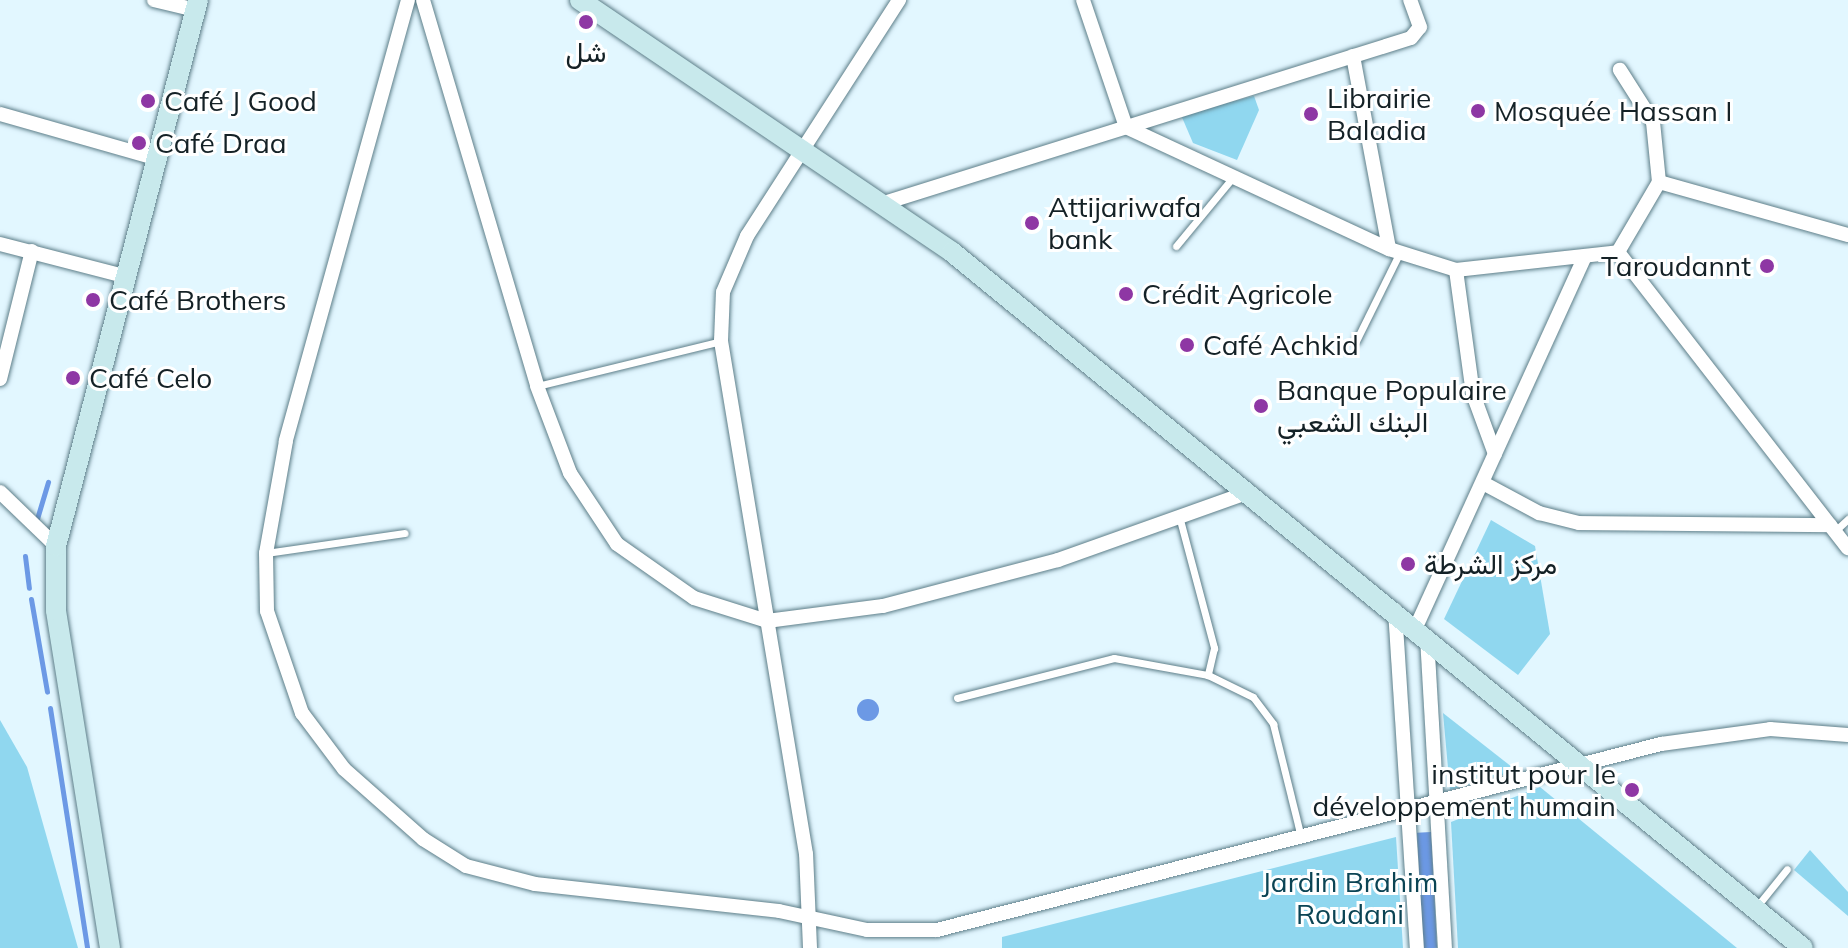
<!DOCTYPE html>
<html>
<head>
<meta charset="utf-8">
<style>
	body { margin:0 }
	#map { position:relative; width:1848px; height:948px; overflow:hidden; background:#e2f7ff; font-family:Mulish,Vazirmatn,sans-serif }
	div>[style] { position:absolute }
	[style*='--x'] { left:calc(var(--x)*1px); top:calc(var(--y)*1px); width:calc(var(--w)*1px); rotate:calc(var(--a)*1deg) }
	.green>* { inset:0; background:#90d7ef }
	.water>* { inset:0; background:#6c99e5; transform-origin:0 0 }
	.round { border-radius:50% }
	.stream>* { height:5px; margin:-2.5px; padding:0 2.5px; transform-origin:2.5px; border-radius:2.5px; background:#6c99e5 }
	.roads { filter:drop-shadow(0 0 2px #5d7e89) drop-shadow(0 0 2px #5d7e89) }
	.lane>* { height:7px; margin:-3.5px; padding:0 3.5px; transform-origin:3.5px; border-radius:3.5px; background:#fff }
	.street>* { height:14px; margin:-7px; padding:0 7px; transform-origin:7px; border-radius:7px; background:#fff }
	.secondary>* { height:20px; margin:-10px; padding:0 10px; transform-origin:10px; border-radius:10px; background:#c8e9ec }
	.dots>* { width:22px; height:22px; translate:-50% -50%; box-sizing:border-box; border:4px solid #fff; border-radius:50% }
	span { translate:-50% -50%; white-space:nowrap; text-align:center; line-height:1.15; -webkit-text-stroke:6px #fff; paint-order:stroke }
	.poi-label { font-size:28px; color:#142126 }
	.left { translate:0 -50%; text-align:left }
	.right { translate:-100% -50%; text-align:right }
	.park-label { font-size:28px; color:#0b4454 }
</style>
</head>
<body>
<div id="map">
	<div class="green">
		<i style="clip-path:polygon(1254px 96px,1259px 110px,1237px 160px,1193px 143px,1181px 115px)"></i>
		<i style="clip-path:polygon(1491px 520px,1535px 546px,1550px 634px,1518px 675px,1444px 619px)"></i>
		<i style="clip-path:polygon(1443px 713px,1517px 771px,1450px 790px)"></i>
		<i style="clip-path:polygon(0 720px,27px 767px,78px 948px,0 948px)"></i>
		<i style="clip-path:polygon(1540px 787px,1737px 948px,1458px 948px,1451px 822px)"></i>
		<i style="clip-path:polygon(1396px 837px,1403px 948px,1002px 948px,1002px 937px)"></i>
		<i style="clip-path:polygon(1810px 850px,1848px 892px,1848px 916px,1794px 870px)"></i>
	</div>
	<div class="water">
		<i class="round" style="left:857px;top:699px;width:22px;height:22px"></i>
		<i style="left:1431px;top:832px;width:116px;height:14px;rotate:87deg"></i>
	</div>
	<div class="stream">
		<i style="--x:36;--y:522;--w:42;--a:-73.3"></i>
		<i style="--x:25;--y:556;--w:32;--a:83"></i>
		<i style="--x:31;--y:599;--w:94;--a:80.2"></i>
		<i style="--x:50;--y:708;--w:243;--a:81.2"></i>
	</div>
	<div class="roads">
		<div class="lane">
			<i style="--x:1176;--y:246;--w:89;--a:-50.4"></i>
			<i style="--x:1356;--y:341;--w:99;--a:-63.7"></i>
			<i style="--x:537;--y:386;--w:189;--a:-13.7"></i>
			<i style="--x:1179;--y:516;--w:137;--a:75.1"></i>
			<i style="--x:1214;--y:648;--w:28;--a:103"></i>
			<i style="--x:1835;--y:531;--w:18;--a:-43"></i>
			<i style="--x:266;--y:553;--w:140;--a:-8.2"></i>
			<i style="--x:957;--y:698;--w:162;--a:-14.3"></i>
			<i style="--x:1114;--y:658;--w:96;--a:10.3"></i>
			<i style="--x:1208;--y:675;--w:50;--a:26.1"></i>
			<i style="--x:1253;--y:697;--w:34;--a:53"></i>
			<i style="--x:1273;--y:724;--w:116;--a:76.1"></i>
			<i style="--x:1758;--y:905;--w:46;--a:-51.1"></i>
		</div>
		<div class="street">
			<i style="--x:154;--y:0;--w:43;--a:13.4"></i>
			<i style="--x:408;--y:0;--w:458;--a:105.5"></i>
			<i style="--x:286;--y:441;--w:114;--a:100.1"></i>
			<i style="--x:266;--y:553;--w:58;--a:89"></i>
			<i style="--x:267;--y:611;--w:108;--a:71.1"></i>
			<i style="--x:302;--y:713;--w:70;--a:53.1"></i>
			<i style="--x:344;--y:769;--w:106;--a:41.5"></i>
			<i style="--x:423;--y:839;--w:51;--a:32.1"></i>
			<i style="--x:466;--y:866;--w:71;--a:14.6"></i>
			<i style="--x:535;--y:884;--w:245;--a:6.3"></i>
			<i style="--x:779;--y:911;--w:90;--a:12.2"></i>
			<i style="--x:867;--y:930;--w:70;--a:0"></i>
			<i style="--x:937;--y:930;--w:748;--a:-14.41"></i>
			<i style="--x:1661;--y:744;--w:110;--a:-7.8"></i>
			<i style="--x:1770;--y:729;--w:78;--a:4.4"></i>
			<i style="--x:423;--y:0;--w:402;--a:73.5"></i>
			<i style="--x:537;--y:386;--w:93;--a:69.2"></i>
			<i style="--x:570;--y:473;--w:85;--a:56.5"></i>
			<i style="--x:617;--y:544;--w:94;--a:35"></i>
			<i style="--x:694;--y:598;--w:77;--a:17.5"></i>
			<i style="--x:767;--y:621;--w:117;--a:-7.4"></i>
			<i style="--x:883;--y:606;--w:181;--a:-14.7"></i>
			<i style="--x:1058;--y:560;--w:203;--a:-19.6"></i>
			<i style="--x:1083;--y:0;--w:134;--a:71.3"></i>
			<i style="--x:1126;--y:127;--w:290;--a:24.9"></i>
			<i style="--x:1389;--y:249;--w:70;--a:17.4"></i>
			<i style="--x:1456;--y:270;--w:163;--a:-6.3"></i>
			<i style="--x:1618;--y:252;--w:81;--a:-59.6"></i>
			<i style="--x:1659;--y:182;--w:60;--a:-95.7"></i>
			<i style="--x:1653;--y:122;--w:62;--a:-122.4"></i>
			<i style="--x:1353;--y:56;--w:196;--a:79.4"></i>
			<i style="--x:0;--y:114;--w:164;--a:15.9"></i>
			<i style="--x:1659;--y:182;--w:196;--a:15.7"></i>
			<i style="--x:881;--y:204;--w:555;--a:-17.39"></i>
			<i style="--x:1411;--y:38;--w:14;--a:-51"></i>
			<i style="--x:1420;--y:27;--w:29;--a:-110"></i>
			<i style="--x:0;--y:244;--w:132;--a:14.5"></i>
			<i style="--x:1618;--y:252;--w:375;--a:52.2"></i>
			<i style="--x:1456;--y:270;--w:125;--a:82.2"></i>
			<i style="--x:1473;--y:394;--w:64;--a:69.9"></i>
			<i style="--x:0;--y:379;--w:132;--a:-76"></i>
			<i style="--x:1483;--y:483;--w:64;--a:28.2"></i>
			<i style="--x:1539;--y:513;--w:41;--a:14"></i>
			<i style="--x:1579;--y:523;--w:251;--a:0.5"></i>
			<i style="--x:0;--y:492;--w:78;--a:44"></i>
			<i style="--x:1395;--y:610;--w:339;--a:86.3"></i>
			<i style="--x:1416;--y:627;--w:407;--a:-65.5"></i>
			<i style="--x:1427;--y:637;--w:312;--a:86.7"></i>
			<i style="--x:810;--y:948;--w:94;--a:-92.4"></i>
			<i style="--x:806;--y:854;--w:520;--a:-99.41"></i>
			<i style="--x:721;--y:341;--w:49;--a:-87.7"></i>
			<i style="--x:723;--y:292;--w:61;--a:-66.8"></i>
			<i style="--x:747;--y:236;--w:281;--a:-57.2"></i>
		</div>
		<div class="secondary">
			<i style="--x:580;--y:0;--w:449;--a:34.1"></i>
			<i style="--x:952;--y:252;--w:1099;--a:39.28"></i>
			<i style="--x:110;--y:948;--w:342;--a:-99.1"></i>
			<i style="--x:56;--y:610;--w:64;--a:-90"></i>
			<i style="--x:56;--y:546;--w:564;--a:-75.42"></i>
		</div>
	</div>
	<div class="dots">
		<i style="left:586px;top:22px;background:#8e37a4"></i>
		<i style="left:148px;top:101px;background:#8e37a4"></i>
		<i style="left:1478px;top:111px;background:#8e37a4"></i>
		<i style="left:1311px;top:114px;background:#8e37a4"></i>
		<i style="left:139px;top:143px;background:#8e37a4"></i>
		<i style="left:1032px;top:223px;background:#8e37a4"></i>
		<i style="left:1767px;top:266px;background:#8e37a4"></i>
		<i style="left:1126px;top:294px;background:#8e37a4"></i>
		<i style="left:93px;top:300px;background:#8e37a4"></i>
		<i style="left:1187px;top:345px;background:#8e37a4"></i>
		<i style="left:73px;top:378px;background:#8e37a4"></i>
		<i style="left:1261px;top:406px;background:#8e37a4"></i>
		<i style="left:1408px;top:564px;background:#8e37a4"></i>
		<i style="left:1632px;top:790px;background:#8e37a4"></i>
	</div>
	<div class="poi-label">
		<span style="left:586px;top:52px">شل</span>
		<span class="left" style="left:1327px;top:114px">Librairie<br>Baladia</span>
		<span class="left" style="left:164px;top:101px">Café J Good</span>
		<span class="left" style="left:1494px;top:111px">Mosquée Hassan I</span>
		<span class="left" style="left:155px;top:143px">Café Draa</span>
		<span class="left" style="left:1048px;top:223px">Attijariwafa<br>bank</span>
		<span class="right" style="left:1751px;top:266px">Taroudannt</span>
		<span class="left" style="left:1142px;top:294px">Crédit Agricole</span>
		<span class="left" style="left:109px;top:300px">Café Brothers</span>
		<span class="left" style="left:1203px;top:345px">Café Achkid</span>
		<span class="left" style="left:89px;top:378px">Café Celo</span>
		<span class="left" style="left:1277px;top:406px">Banque Populaire<br>البنك الشعبي</span>
		<span class="left" style="left:1424px;top:564px">مركز الشرطة</span>
		<span class="right" style="left:1616px;top:790px">institut pour le<br>développement humain</span>
	</div>
	<div class="park-label">
		<span style="left:1350px;top:898px">Jardin Brahim<br>Roudani</span>
	</div>
</div>
</body>
</html>
